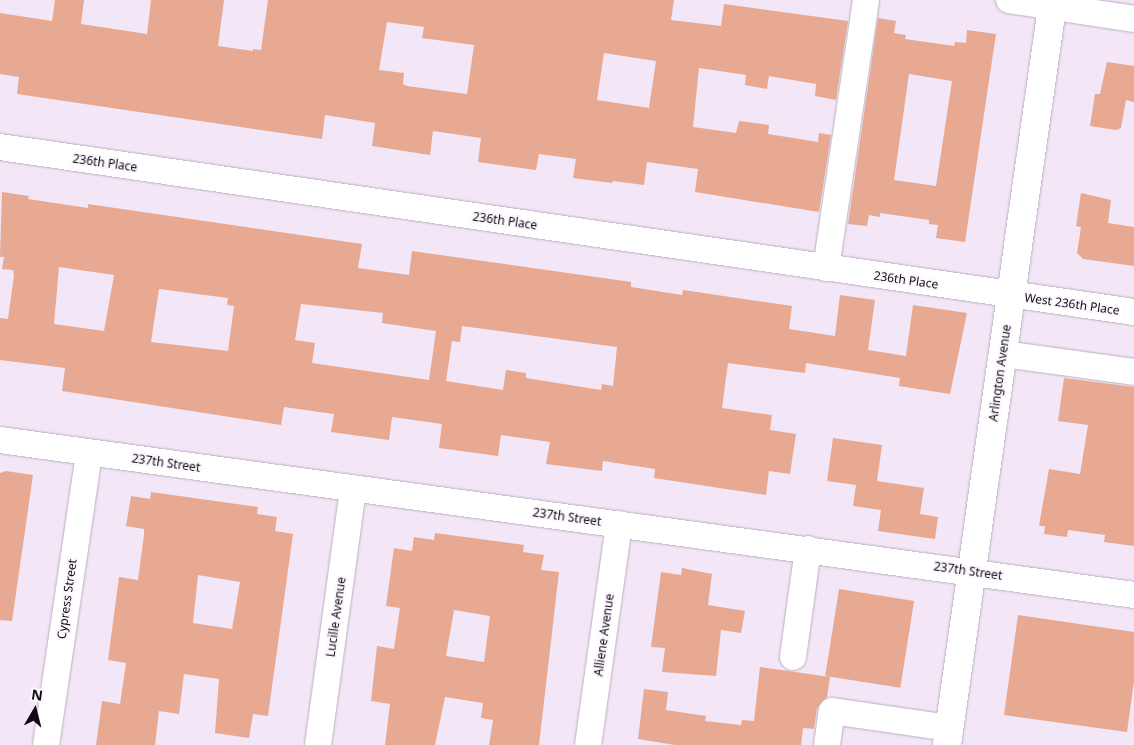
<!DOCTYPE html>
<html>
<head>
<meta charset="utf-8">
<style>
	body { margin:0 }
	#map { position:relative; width:1134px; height:745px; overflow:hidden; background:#f3e6f7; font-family:"Noto Sans",sans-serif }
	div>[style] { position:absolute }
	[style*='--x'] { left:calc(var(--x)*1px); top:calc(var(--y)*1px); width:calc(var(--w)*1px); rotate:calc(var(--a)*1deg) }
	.building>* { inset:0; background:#e7a991; transform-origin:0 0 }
	.roads { filter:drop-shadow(0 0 1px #bbafbf) drop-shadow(0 0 1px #bbafbf) }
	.minor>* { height:26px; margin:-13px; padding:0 13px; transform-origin:13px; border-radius:13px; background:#fff }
	.major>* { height:28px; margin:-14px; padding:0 14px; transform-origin:14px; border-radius:14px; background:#fff }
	span { translate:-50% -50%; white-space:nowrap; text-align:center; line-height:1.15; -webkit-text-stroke:4.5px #fcf7fe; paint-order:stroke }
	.street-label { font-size:12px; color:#0f0b10 }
	.north { position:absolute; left:10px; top:685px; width:50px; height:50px; -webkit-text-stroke:4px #fcf7fe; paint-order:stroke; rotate:8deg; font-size:14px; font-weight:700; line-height:20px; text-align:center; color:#0f0b10 }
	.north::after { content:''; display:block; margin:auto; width:18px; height:22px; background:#0f0b10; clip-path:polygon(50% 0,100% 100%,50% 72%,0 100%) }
</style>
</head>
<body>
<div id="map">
	<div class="building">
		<i style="clip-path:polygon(evenodd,55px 0,84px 0,81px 24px,147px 34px,151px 0,224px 0,218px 46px,253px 51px,253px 49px,261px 50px,268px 0,674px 0,671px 20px,721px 26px,724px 4px,848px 21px,836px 100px,815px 96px,816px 84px,769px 76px,767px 89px,745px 85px,746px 75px,699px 68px,693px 127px,736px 133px,739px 121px,769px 125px,768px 134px,818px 142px,819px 133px,831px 135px,819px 212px,695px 192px,698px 169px,647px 162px,644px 185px,613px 181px,612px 183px,573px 178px,576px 159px,539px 154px,536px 170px,478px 162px,481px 138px,433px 131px,430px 155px,372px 146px,375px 123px,325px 115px,322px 139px,17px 94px,19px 77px,0 74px,0 13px,52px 21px,55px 0,387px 22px,424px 27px,422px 38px,474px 45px,467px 94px,407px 86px,403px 84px,404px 73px,379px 70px,387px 22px,55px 0,604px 53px,656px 61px,649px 108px,597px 100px,604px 53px)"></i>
		<i style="clip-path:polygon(evenodd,878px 18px,896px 21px,894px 33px,906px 35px,905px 39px,954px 46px,955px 42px,966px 43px,967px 30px,996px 34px,965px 242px,936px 238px,938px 225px,929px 224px,929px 220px,880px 213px,880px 217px,869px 215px,867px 226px,848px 224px,878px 18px,909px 74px,952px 81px,936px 186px,894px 180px,909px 74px)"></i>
		<i style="clip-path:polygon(1107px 62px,1134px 66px,1134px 102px,1126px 100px,1121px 128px,1116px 130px,1090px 126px,1095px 94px,1100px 94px)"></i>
		<i style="clip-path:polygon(evenodd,2px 192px,29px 196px,28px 199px,88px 208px,88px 204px,362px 244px,358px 268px,409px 275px,412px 251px,631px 282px,631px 287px,682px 295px,683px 290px,792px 306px,789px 329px,835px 336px,840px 295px,875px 300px,868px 350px,906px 356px,913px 305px,967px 313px,950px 394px,899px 386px,900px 378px,806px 363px,805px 373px,728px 363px,722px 408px,772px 415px,770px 430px,796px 434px,790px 474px,769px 471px,766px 495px,654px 478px,655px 469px,603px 461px,602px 471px,546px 464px,550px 442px,501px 435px,498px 456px,439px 448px,442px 424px,392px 417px,389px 440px,331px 432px,334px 414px,284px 407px,281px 425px,62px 391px,65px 368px,0 360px,0 318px,8px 319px,14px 275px,13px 270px,2px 269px,4px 257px,0 257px,2px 192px,59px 267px,114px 275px,104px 331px,54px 324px,59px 267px,2px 192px,159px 289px,228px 298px,227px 305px,234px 306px,228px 351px,151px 342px,159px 289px,2px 192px,301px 304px,383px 313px,382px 323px,436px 331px,429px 380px,312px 363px,315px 343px,295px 340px,301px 304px,2px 192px,462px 326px,617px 347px,613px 386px,602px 384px,601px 390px,526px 378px,526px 373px,506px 370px,503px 390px,446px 381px,452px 341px,460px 342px,462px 326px)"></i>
		<i style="clip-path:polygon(1081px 193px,1111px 200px,1108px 223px,1134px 227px,1134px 266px,1083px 259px,1077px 253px,1081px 227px,1076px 226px)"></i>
		<i style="clip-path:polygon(1064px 378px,1134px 387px,1134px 546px,1104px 542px,1105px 535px,1068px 530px,1067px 537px,1044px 534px,1045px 526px,1039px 526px,1049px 469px,1080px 474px,1088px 425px,1058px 421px)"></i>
		<i style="clip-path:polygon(833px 438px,882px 445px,877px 481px,924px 488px,920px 514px,938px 517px,935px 539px,878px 531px,881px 510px,853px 506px,856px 485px,827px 481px)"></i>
		<i style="clip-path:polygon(6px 471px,33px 475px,12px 621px,0 620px,0 473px)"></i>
		<i style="clip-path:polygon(evenodd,151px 492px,258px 507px,257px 514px,277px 517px,275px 531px,293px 534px,268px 716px,253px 714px,249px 738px,215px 733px,219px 679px,184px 674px,179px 714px,159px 711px,155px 745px,96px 745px,102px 701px,120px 704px,126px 663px,108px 660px,119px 577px,138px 580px,144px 535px,144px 529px,126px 526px,131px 496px,150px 499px,151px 492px,198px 575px,240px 582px,232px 629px,193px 623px,198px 575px)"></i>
		<i style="clip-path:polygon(evenodd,435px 533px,524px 545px,523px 552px,544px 555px,541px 570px,559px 572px,539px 745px,489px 745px,493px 720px,481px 718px,483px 703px,445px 697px,435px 745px,385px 745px,390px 704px,371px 701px,377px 646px,394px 649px,400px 608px,386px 606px,394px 548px,412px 551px,414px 537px,434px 540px,435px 533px,454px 610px,490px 616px,484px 662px,446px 656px,454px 610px)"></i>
		<i style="clip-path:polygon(682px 568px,712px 574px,708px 605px,745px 611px,741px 633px,721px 630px,716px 676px,662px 672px,665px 648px,651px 647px,661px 572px,681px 575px)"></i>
		<i style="left:839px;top:589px;width:76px;height:88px;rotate:9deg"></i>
		<i style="clip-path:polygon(1018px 615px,1134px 632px,1134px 681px,1127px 732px,1004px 715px)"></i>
		<i style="clip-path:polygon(760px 667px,830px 677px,827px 697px,817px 708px,814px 729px,803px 728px,801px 745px,675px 745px,638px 739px,644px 689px,668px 692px,666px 710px,706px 716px,705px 721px,741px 725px,742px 720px,754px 721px)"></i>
	</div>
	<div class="roads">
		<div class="minor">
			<i style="--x:1009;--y:0;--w:126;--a:8.6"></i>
			<i style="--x:0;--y:147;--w:1146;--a:8.28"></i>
			<i style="--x:826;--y:268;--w:271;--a:-81.5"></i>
			<i style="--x:1003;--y:354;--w:132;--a:7.8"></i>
			<i style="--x:0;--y:440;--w:1145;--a:7.78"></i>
			<i style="--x:793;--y:657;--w:109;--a:-82.1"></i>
			<i style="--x:46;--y:745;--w:295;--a:-81.6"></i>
			<i style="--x:318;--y:745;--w:259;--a:-82.2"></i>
			<i style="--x:588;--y:745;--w:223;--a:-82"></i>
			<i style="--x:827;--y:745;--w:34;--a:-82"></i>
			<i style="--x:832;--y:711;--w:118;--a:8.3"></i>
		</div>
		<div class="major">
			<i style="--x:947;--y:745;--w:753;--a:-81.9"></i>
		</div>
	</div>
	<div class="street-label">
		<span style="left:105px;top:163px;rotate:8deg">236th Place</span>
		<span style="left:505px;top:221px;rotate:8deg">236th Place</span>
		<span style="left:906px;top:280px;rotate:8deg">236th Place</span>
		<span style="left:1072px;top:304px;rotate:8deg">West 236th Place</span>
		<span style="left:1000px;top:373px;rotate:-82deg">Arlington Avenue</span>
		<span style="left:166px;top:463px;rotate:8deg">237th Street</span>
		<span style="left:567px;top:517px;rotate:8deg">237th Street</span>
		<span style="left:968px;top:571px;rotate:8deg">237th Street</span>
		<span style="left:67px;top:599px;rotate:-82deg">Cypress Street</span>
		<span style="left:336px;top:617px;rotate:-82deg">Lucille Avenue</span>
		<span style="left:604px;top:635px;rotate:-82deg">Alliene Avenue</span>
	</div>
	<div class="north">N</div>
</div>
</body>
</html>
